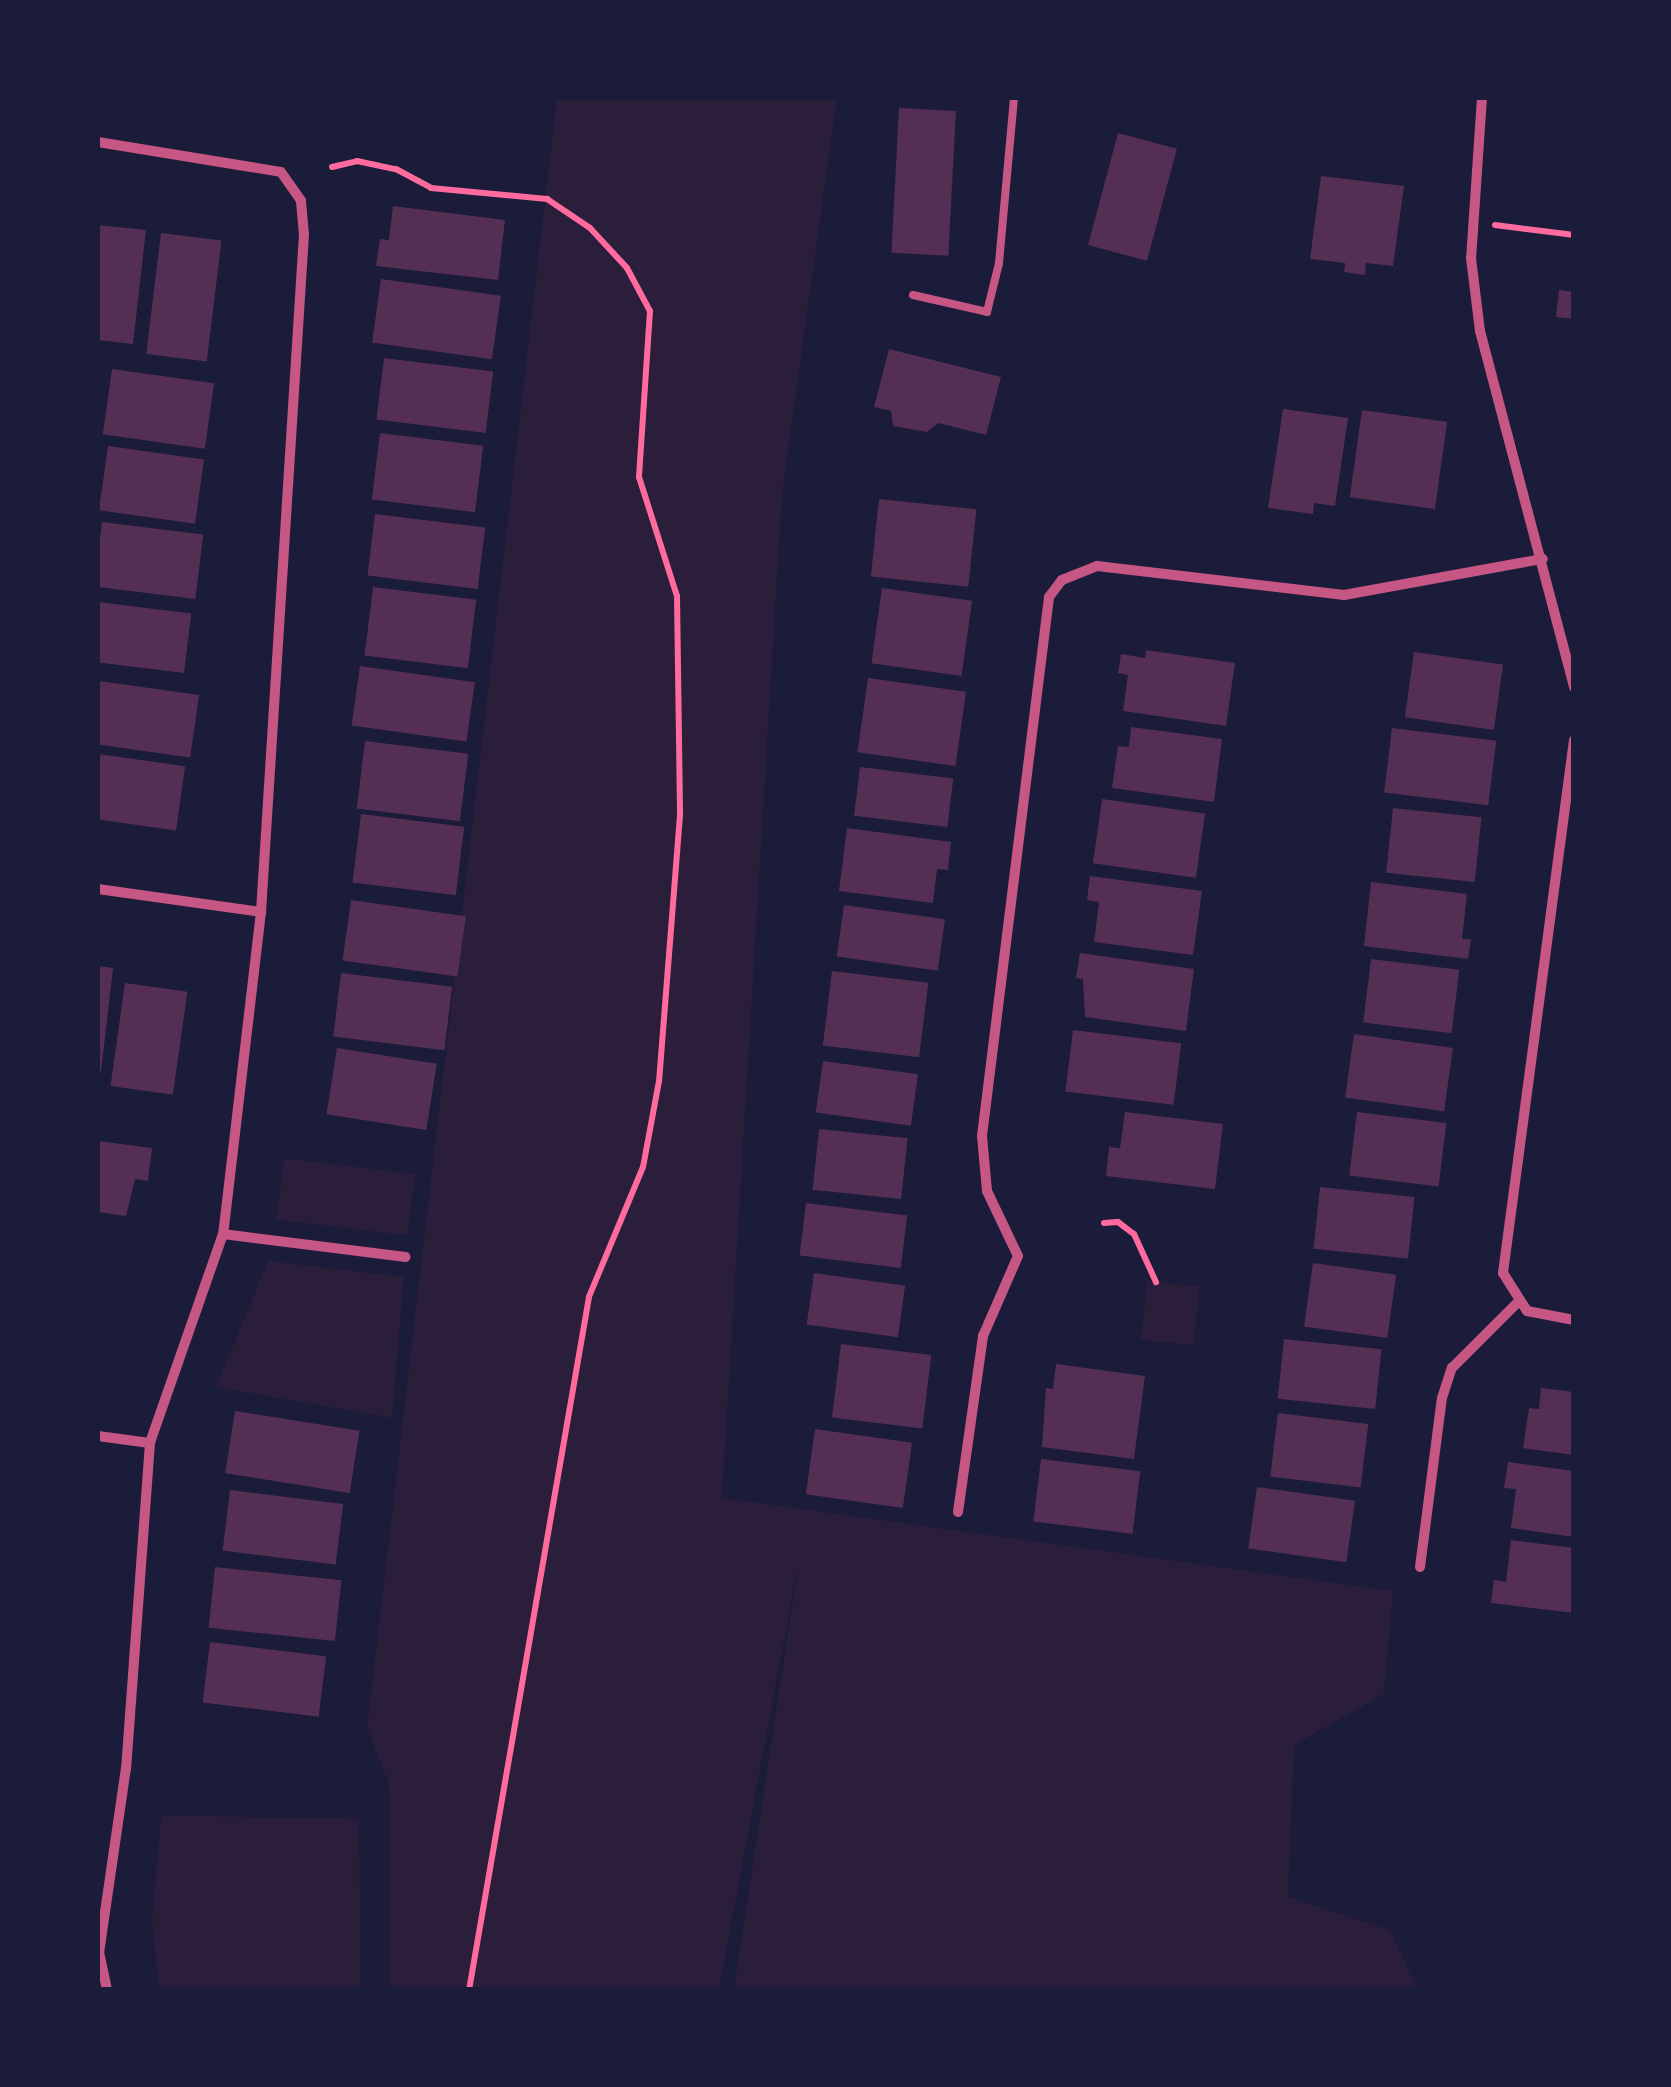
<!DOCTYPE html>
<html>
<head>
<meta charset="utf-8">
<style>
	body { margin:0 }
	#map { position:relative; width:1671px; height:2087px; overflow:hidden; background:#1b1b3a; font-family:"Crimson Pro",serif }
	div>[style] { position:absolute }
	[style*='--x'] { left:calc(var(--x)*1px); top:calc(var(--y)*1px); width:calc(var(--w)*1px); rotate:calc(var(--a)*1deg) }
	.green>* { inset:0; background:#2a1e3b; transform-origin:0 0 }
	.building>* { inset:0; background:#542f53; transform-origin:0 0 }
	.path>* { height:6px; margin:-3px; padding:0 3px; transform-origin:3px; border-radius:3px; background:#ff6b9d }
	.service>* { height:8px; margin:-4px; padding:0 4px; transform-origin:4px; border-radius:4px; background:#c65784 }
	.minor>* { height:10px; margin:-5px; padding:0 5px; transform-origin:5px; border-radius:5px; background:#c65784 }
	span { translate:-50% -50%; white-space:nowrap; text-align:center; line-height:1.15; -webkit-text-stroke:9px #1b1b3a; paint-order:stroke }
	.frame { position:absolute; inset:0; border:100px solid #1b1b3a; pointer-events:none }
</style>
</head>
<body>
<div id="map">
	<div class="green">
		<i style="clip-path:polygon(557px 98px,837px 98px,782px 494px,722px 1498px,1393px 1591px,1384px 1694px,1294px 1745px,1288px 1897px,1390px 1930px,1417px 1989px,734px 1989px,799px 1560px,719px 1989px,390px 1989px,389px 1784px,367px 1728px)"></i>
		<i style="left:284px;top:1158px;width:132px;height:62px;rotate:7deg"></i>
		<i style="clip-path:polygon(268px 1261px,404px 1277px,392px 1418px,216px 1387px)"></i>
		<i style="left:1147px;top:1281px;width:53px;height:59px;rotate:6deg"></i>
		<i style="clip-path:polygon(161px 1815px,359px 1819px,361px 1989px,159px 1989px,152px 1921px)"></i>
	</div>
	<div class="building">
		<i style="left:899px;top:108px;width:57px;height:145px;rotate:3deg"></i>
		<i style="left:1118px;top:133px;width:61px;height:116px;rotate:15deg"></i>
		<i style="clip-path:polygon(1321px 176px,1404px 186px,1393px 266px,1366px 263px,1365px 275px,1344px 272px,1345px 263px,1310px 259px)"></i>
		<i style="clip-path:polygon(393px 206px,505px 220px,498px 280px,376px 266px,380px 239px,389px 240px)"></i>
		<i style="clip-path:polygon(98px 225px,146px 230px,133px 344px,98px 340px)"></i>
		<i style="left:161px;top:233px;width:61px;height:122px;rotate:7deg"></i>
		<i style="left:381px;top:279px;width:121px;height:64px;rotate:8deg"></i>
		<i style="clip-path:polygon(1559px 290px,1574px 292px,1574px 319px,1556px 317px)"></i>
		<i style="clip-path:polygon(889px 349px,1001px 377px,986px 435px,938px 423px,927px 432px,893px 426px,891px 411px,874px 407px)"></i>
		<i style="left:384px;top:358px;width:110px;height:62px;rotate:7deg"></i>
		<i style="left:112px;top:369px;width:103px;height:66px;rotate:8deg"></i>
		<i style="clip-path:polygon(1283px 409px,1348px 418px,1335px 506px,1314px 503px,1313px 514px,1268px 508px)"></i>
		<i style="left:1362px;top:410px;width:86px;height:88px;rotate:8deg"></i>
		<i style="left:380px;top:433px;width:104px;height:67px;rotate:7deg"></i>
		<i style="left:108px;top:446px;width:97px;height:65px;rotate:8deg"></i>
		<i style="left:879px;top:499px;width:98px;height:78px;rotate:6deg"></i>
		<i style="left:375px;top:514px;width:111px;height:62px;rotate:7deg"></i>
		<i style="left:102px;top:522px;width:102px;height:65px;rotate:7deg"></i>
		<i style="left:373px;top:587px;width:104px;height:69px;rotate:7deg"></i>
		<i style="left:882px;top:588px;width:91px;height:76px;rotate:8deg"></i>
		<i style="left:98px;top:602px;width:94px;height:60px;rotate:7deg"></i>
		<i style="clip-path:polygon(1146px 650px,1235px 663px,1226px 726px,1123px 711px,1128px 675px,1118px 673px,1121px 654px,1145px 658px)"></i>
		<i style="left:1414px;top:652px;width:90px;height:66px;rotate:8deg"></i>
		<i style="left:360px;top:666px;width:116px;height:60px;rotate:8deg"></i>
		<i style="left:868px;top:678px;width:99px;height:75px;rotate:8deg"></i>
		<i style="left:99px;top:681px;width:101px;height:63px;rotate:8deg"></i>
		<i style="clip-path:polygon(1131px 727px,1222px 739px,1214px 802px,1112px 788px,1118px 746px,1129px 747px)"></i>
		<i style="left:1392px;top:728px;width:105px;height:65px;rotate:7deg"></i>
		<i style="left:365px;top:741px;width:104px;height:68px;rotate:7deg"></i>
		<i style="left:98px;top:754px;width:88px;height:65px;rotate:8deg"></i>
		<i style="left:860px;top:767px;width:94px;height:49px;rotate:7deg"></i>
		<i style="left:1102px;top:799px;width:104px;height:65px;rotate:8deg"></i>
		<i style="left:1393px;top:808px;width:89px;height:65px;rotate:6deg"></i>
		<i style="left:361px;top:814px;width:104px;height:69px;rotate:7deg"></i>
		<i style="clip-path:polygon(847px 828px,951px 842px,948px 870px,937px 869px,933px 903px,839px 891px)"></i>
		<i style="clip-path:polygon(1090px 876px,1202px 891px,1193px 955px,1094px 942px,1099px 902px,1087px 900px)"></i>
		<i style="clip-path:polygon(1371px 882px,1467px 894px,1462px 939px,1471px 939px,1468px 959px,1364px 946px)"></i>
		<i style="left:351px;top:900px;width:116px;height:61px;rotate:8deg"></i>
		<i style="left:844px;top:905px;width:102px;height:52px;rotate:8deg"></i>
		<i style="clip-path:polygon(1080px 953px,1194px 969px,1186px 1031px,1085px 1017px,1083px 979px,1076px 978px)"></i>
		<i style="left:1371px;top:959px;width:89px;height:64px;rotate:7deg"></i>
		<i style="clip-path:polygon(98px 966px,113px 968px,101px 1072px,98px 1071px)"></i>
		<i style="left:832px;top:971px;width:97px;height:75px;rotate:7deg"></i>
		<i style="left:341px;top:973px;width:112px;height:64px;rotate:7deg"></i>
		<i style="left:125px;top:983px;width:63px;height:104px;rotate:8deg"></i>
		<i style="left:1073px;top:1030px;width:109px;height:62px;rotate:7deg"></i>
		<i style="left:1354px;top:1034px;width:100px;height:64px;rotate:8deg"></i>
		<i style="left:337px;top:1048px;width:101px;height:67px;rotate:9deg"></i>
		<i style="left:823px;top:1061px;width:96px;height:52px;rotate:8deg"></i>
		<i style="clip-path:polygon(1125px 1112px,1223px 1124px,1215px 1189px,1106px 1176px,1109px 1147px,1120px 1148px)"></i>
		<i style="left:1357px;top:1112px;width:90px;height:64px;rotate:7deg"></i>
		<i style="left:819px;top:1129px;width:89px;height:61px;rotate:6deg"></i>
		<i style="clip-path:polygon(98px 1141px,152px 1148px,148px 1181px,135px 1179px,126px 1216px,98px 1212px)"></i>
		<i style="left:1320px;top:1187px;width:95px;height:62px;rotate:6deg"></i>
		<i style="left:806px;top:1203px;width:102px;height:53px;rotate:7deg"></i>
		<i style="left:1313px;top:1263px;width:84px;height:64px;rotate:8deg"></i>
		<i style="left:814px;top:1273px;width:92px;height:52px;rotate:8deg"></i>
		<i style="left:1284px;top:1339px;width:98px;height:60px;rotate:6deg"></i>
		<i style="left:841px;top:1344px;width:91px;height:74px;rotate:7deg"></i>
		<i style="clip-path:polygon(1056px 1364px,1145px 1376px,1134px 1459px,1042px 1447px,1046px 1388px,1053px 1389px)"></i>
		<i style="clip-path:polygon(1541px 1388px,1574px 1392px,1574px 1455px,1523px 1448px,1529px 1408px,1539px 1409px)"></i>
		<i style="left:235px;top:1411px;width:126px;height:63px;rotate:9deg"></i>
		<i style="left:1278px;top:1413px;width:91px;height:64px;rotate:7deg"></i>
		<i style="left:815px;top:1429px;width:98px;height:66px;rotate:8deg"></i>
		<i style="left:1041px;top:1459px;width:100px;height:63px;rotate:7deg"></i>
		<i style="clip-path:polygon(1508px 1462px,1574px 1471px,1574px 1537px,1511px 1528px,1516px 1489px,1504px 1488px)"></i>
		<i style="left:1257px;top:1487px;width:99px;height:62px;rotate:8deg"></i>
		<i style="left:230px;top:1490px;width:114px;height:61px;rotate:7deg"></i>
		<i style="clip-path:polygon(1511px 1540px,1574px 1548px,1574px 1613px,1491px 1603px,1494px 1580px,1506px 1582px)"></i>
		<i style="left:215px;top:1567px;width:127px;height:61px;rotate:6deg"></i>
		<i style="left:210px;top:1642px;width:117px;height:61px;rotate:7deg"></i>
	</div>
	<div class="path">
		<i style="--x:332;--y:167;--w:26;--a:-13"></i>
		<i style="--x:357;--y:161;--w:40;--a:12"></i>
		<i style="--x:396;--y:169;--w:40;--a:28"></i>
		<i style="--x:431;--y:188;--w:117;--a:5.4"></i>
		<i style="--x:547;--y:199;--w:52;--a:34"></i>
		<i style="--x:590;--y:228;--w:54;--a:47.2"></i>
		<i style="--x:627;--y:268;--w:49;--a:61.9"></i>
		<i style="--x:650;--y:311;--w:166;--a:93.8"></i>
		<i style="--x:639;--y:477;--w:125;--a:72.3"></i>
		<i style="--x:677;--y:596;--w:219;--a:89.2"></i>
		<i style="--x:680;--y:815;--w:267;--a:94.5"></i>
		<i style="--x:659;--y:1081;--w:87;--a:100.5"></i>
		<i style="--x:643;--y:1167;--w:141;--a:112.6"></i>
		<i style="--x:589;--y:1297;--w:703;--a:99.82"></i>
		<i style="--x:1495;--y:225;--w:80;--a:7.2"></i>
		<i style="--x:1104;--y:1223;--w:14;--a:-4"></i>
		<i style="--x:1118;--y:1222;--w:20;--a:37"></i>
		<i style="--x:1134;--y:1234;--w:53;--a:65.4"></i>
	</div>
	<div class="service">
		<i style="--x:913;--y:295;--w:76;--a:12.9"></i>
		<i style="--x:987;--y:312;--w:50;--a:-76.2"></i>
		<i style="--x:999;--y:263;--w:166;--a:-84.8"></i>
	</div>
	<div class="minor">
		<i style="--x:1482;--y:98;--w:160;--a:93.9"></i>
		<i style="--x:1471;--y:258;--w:74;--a:83"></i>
		<i style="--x:1480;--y:331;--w:369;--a:75.2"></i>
		<i style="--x:98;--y:142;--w:185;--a:9.3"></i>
		<i style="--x:281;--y:172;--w:35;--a:55"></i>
		<i style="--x:301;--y:201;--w:33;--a:85"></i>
		<i style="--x:304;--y:234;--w:679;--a:93.63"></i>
		<i style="--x:261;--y:912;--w:324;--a:96.7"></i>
		<i style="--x:223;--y:1234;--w:221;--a:109.3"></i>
		<i style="--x:150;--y:1443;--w:326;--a:94.2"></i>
		<i style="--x:126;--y:1768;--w:186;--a:98.3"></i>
		<i style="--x:99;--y:1952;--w:39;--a:78"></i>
		<i style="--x:1574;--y:740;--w:538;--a:97.59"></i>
		<i style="--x:1503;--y:1273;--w:45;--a:57.7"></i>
		<i style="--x:1527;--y:1311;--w:48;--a:10.8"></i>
		<i style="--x:98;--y:889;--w:165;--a:8"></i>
		<i style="--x:223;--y:1234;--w:184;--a:7.2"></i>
		<i style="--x:98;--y:1436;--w:52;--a:7.7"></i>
		<i style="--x:958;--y:1512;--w:178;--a:-81.9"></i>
		<i style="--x:983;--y:1336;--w:87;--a:-66.4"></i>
		<i style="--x:1018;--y:1256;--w:72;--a:-115.5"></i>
		<i style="--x:987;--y:1191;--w:55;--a:-95.2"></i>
		<i style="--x:982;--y:1136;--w:543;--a:-82.91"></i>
		<i style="--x:1049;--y:597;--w:21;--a:-53"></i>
		<i style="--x:1062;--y:580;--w:38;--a:-22"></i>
		<i style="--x:1097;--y:566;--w:249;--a:6.7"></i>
		<i style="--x:1344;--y:595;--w:202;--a:-10.3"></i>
		<i style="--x:1420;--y:1567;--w:170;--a:-82.6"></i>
		<i style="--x:1442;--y:1398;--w:32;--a:-72"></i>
		<i style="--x:1452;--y:1368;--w:92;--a:-45"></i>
	</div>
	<div class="frame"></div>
</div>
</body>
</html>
